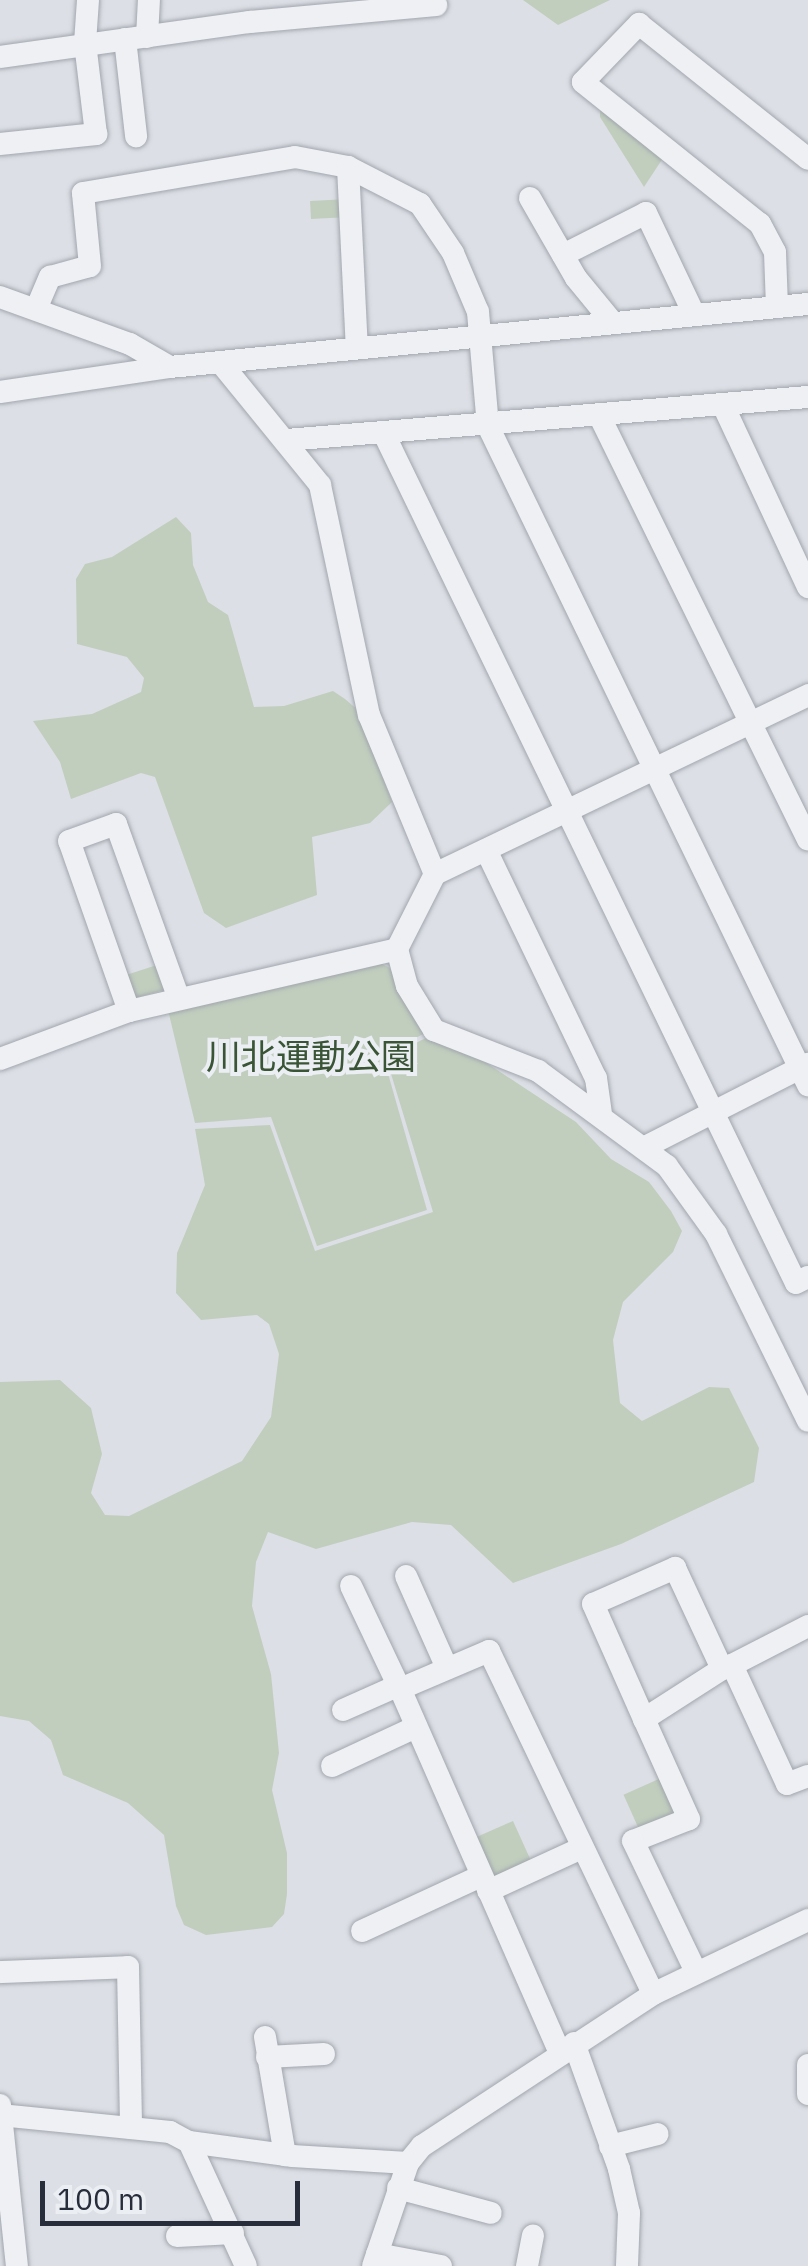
<!DOCTYPE html>
<html>
<head>
<meta charset="utf-8">
<style>
	body { margin:0 }
	#map { position:relative; width:808px; height:2266px; overflow:hidden; background:#dcdfe5; font-family:"IBM Plex Sans","Noto Sans JP",sans-serif }
	div>[style] { position:absolute }
	[style*='--x'] { left:calc(var(--x)*1px); top:calc(var(--y)*1px); width:calc(var(--w)*1px); rotate:calc(var(--a)*1deg) }
	.green>* { inset:0; background:#c1cebe; transform-origin:0 0 }
	.roads { filter:drop-shadow(0 0 2px #a2a6ae) drop-shadow(0 0 2px #a2a6ae) }
	.minor>* { height:22px; margin:-11px; padding:0 11px; transform-origin:11px; border-radius:11px; background:#eef0f4 }
	span { translate:-50% -50%; white-space:nowrap; text-align:center; line-height:1.15; -webkit-text-stroke:8px #ebeef3; paint-order:stroke }
	.park-label { font-size:35px; color:#3a5436 }
	.scale { position:absolute; left:40px; top:2181px; width:260px; height:45px; box-sizing:border-box; border:5px solid #272d3a; border-top:0; padding-left:12px; font-size:30px; line-height:35px; white-space:nowrap; color:#272d3a; -webkit-text-stroke:8px #ebeef3; paint-order:stroke }
</style>
</head>
<body>
<div id="map">
	<div class="green">
		<i style="clip-path:polygon(523px 0,610px 0,558px 25px)"></i>
		<i style="clip-path:polygon(600px 110px,663px 158px,644px 187px,600px 117px)"></i>
		<i style="left:348px;top:199px;width:18px;height:38px;rotate:87deg"></i>
		<i style="clip-path:polygon(176px 517px,191px 533px,193px 565px,208px 602px,228px 615px,254px 707px,284px 706px,333px 691px,345px 699px,359px 711px,392px 802px,370px 823px,312px 837px,317px 895px,226px 928px,204px 913px,155px 777px,141px 773px,71px 799px,60px 762px,33px 721px,92px 714px,141px 692px,144px 678px,127px 657px,77px 644px,76px 579px,85px 564px,112px 557px)"></i>
		<i style="clip-path:polygon(378px 962px,390px 968px,425px 1033px,383px 1056px,427px 1210px,317px 1246px,271px 1117px,195px 1123px,168px 1010px)"></i>
		<i style="clip-path:polygon(160px 964px,164px 990px,135px 998px,123px 976px)"></i>
		<i style="clip-path:polygon(430px 1036px,470px 1052px,576px 1122px,611px 1159px,649px 1182px,671px 1211px,682px 1231px,673px 1252px,623px 1302px,613px 1340px,620px 1403px,642px 1421px,709px 1387px,729px 1388px,759px 1448px,754px 1482px,621px 1544px,513px 1583px,451px 1525px,412px 1522px,316px 1549px,268px 1532px,256px 1562px,252px 1606px,271px 1674px,279px 1753px,272px 1790px,287px 1853px,287px 1894px,284px 1914px,272px 1927px,206px 1935px,184px 1925px,176px 1906px,164px 1835px,128px 1803px,63px 1775px,51px 1740px,29px 1721px,0 1716px,0 1382px,60px 1380px,91px 1408px,102px 1454px,91px 1493px,105px 1515px,129px 1516px,242px 1461px,271px 1417px,279px 1354px,269px 1324px,257px 1315px,201px 1320px,176px 1293px,177px 1253px,205px 1185px,195px 1129px,270px 1125px,315px 1251px,433px 1212px,388px 1064px,391px 1055px)"></i>
		<i style="left:661px;top:1778px;width:39px;height:41px;rotate:66deg"></i>
		<i style="clip-path:polygon(513px 1821px,532px 1863px,497px 1879px,489px 1876px,472px 1839px)"></i>
	</div>
	<div class="roads">
		<div class="minor">
			<i style="--x:147;--y:37;--w:37;--a:-87"></i>
			<i style="--x:125;--y:39;--w:98;--a:83.5"></i>
			<i style="--x:0;--y:57;--w:252;--a:-8"></i>
			<i style="--x:250;--y:22;--w:187;--a:-5.2"></i>
			<i style="--x:0;--y:144;--w:97;--a:-5.9"></i>
			<i style="--x:96;--y:134;--w:92;--a:-96.9"></i>
			<i style="--x:85;--y:43;--w:43;--a:-86"></i>
			<i style="--x:348;--y:167;--w:81;--a:27.2"></i>
			<i style="--x:420;--y:204;--w:59;--a:56"></i>
			<i style="--x:453;--y:253;--w:64;--a:67"></i>
			<i style="--x:478;--y:312;--w:114;--a:85"></i>
			<i style="--x:488;--y:426;--w:733;--a:64.1"></i>
			<i style="--x:530;--y:198;--w:92;--a:60.1"></i>
			<i style="--x:576;--y:278;--w:58;--a:50.6"></i>
			<i style="--x:563;--y:255;--w:93;--a:-26.8"></i>
			<i style="--x:646;--y:213;--w:112;--a:64.6"></i>
			<i style="--x:0;--y:297;--w:138;--a:19.9"></i>
			<i style="--x:130;--y:344;--w:46;--a:29.9"></i>
			<i style="--x:37;--y:307;--w:33;--a:-67"></i>
			<i style="--x:50;--y:277;--w:41;--a:-15.4"></i>
			<i style="--x:90;--y:266;--w:73;--a:-95.5"></i>
			<i style="--x:83;--y:193;--w:215;--a:-9.6"></i>
			<i style="--x:295;--y:157;--w:54;--a:10.7"></i>
			<i style="--x:348;--y:167;--w:181;--a:87.2"></i>
			<i style="--x:777;--y:307;--w:55;--a:-92.1"></i>
			<i style="--x:775;--y:252;--w:32;--a:-118"></i>
			<i style="--x:760;--y:224;--w:227;--a:-141.3"></i>
			<i style="--x:583;--y:82;--w:81;--a:-46"></i>
			<i style="--x:639;--y:24;--w:216;--a:38.6"></i>
			<i style="--x:221;--y:363;--w:157;--a:50.9"></i>
			<i style="--x:320;--y:485;--w:235;--a:78"></i>
			<i style="--x:369;--y:715;--w:172;--a:67.5"></i>
			<i style="--x:435;--y:874;--w:84;--a:116.9"></i>
			<i style="--x:397;--y:949;--w:38;--a:75"></i>
			<i style="--x:407;--y:986;--w:52;--a:58.5"></i>
			<i style="--x:434;--y:1030;--w:112;--a:21.5"></i>
			<i style="--x:538;--y:1071;--w:160;--a:36.4"></i>
			<i style="--x:667;--y:1166;--w:84;--a:54.2"></i>
			<i style="--x:716;--y:1234;--w:208;--a:63.8"></i>
			<i style="--x:0;--y:392;--w:172;--a:-8.4"></i>
			<i style="--x:170;--y:367;--w:641;--a:-5.64"></i>
			<i style="--x:723;--y:405;--w:201;--a:65"></i>
			<i style="--x:599;--y:415;--w:473;--a:63.8"></i>
			<i style="--x:385;--y:436;--w:941;--a:64.12"></i>
			<i style="--x:796;--y:1283;--w:13;--a:-27"></i>
			<i style="--x:286;--y:440;--w:524;--a:-4.71"></i>
			<i style="--x:487;--y:852;--w:251;--a:64.3"></i>
			<i style="--x:596;--y:1078;--w:34;--a:82"></i>
			<i style="--x:435;--y:874;--w:414;--a:-25.6"></i>
			<i style="--x:129;--y:1011;--w:180;--a:-109.4"></i>
			<i style="--x:69;--y:841;--w:50;--a:-19.9"></i>
			<i style="--x:116;--y:824;--w:186;--a:70.2"></i>
			<i style="--x:0;--y:1059;--w:138;--a:-20.4"></i>
			<i style="--x:129;--y:1011;--w:275;--a:-13"></i>
			<i style="--x:647;--y:1146;--w:181;--a:-27"></i>
			<i style="--x:406;--y:1576;--w:98;--a:66"></i>
			<i style="--x:351;--y:1586;--w:114;--a:64.6"></i>
			<i style="--x:808;--y:1626;--w:85;--a:152.8"></i>
			<i style="--x:732;--y:1665;--w:131;--a:65.2"></i>
			<i style="--x:787;--y:1784;--w:22;--a:-21"></i>
			<i style="--x:722;--y:1669;--w:93;--a:147.3"></i>
			<i style="--x:644;--y:1719;--w:126;--a:-113.9"></i>
			<i style="--x:593;--y:1604;--w:90;--a:-23.7"></i>
			<i style="--x:675;--y:1568;--w:111;--a:65"></i>
			<i style="--x:722;--y:1669;--w:11;--a:-22"></i>
			<i style="--x:343;--y:1710;--w:57;--a:-23.9"></i>
			<i style="--x:644;--y:1719;--w:110;--a:65.8"></i>
			<i style="--x:689;--y:1819;--w:60;--a:158.6"></i>
			<i style="--x:633;--y:1841;--w:143;--a:64.3"></i>
			<i style="--x:332;--y:1766;--w:93;--a:-24.9"></i>
			<i style="--x:488;--y:1891;--w:103;--a:-24.6"></i>
			<i style="--x:362;--y:1931;--w:131;--a:-24.8"></i>
			<i style="--x:0;--y:1972;--w:128;--a:-2.2"></i>
			<i style="--x:128;--y:1967;--w:161;--a:88.9"></i>
			<i style="--x:265;--y:2037;--w:120;--a:80.4"></i>
			<i style="--x:574;--y:2043;--w:134;--a:70.3"></i>
			<i style="--x:619;--y:2169;--w:45;--a:77.2"></i>
			<i style="--x:629;--y:2213;--w:53;--a:92.2"></i>
			<i style="--x:560;--y:2053;--w:398;--a:-113.7"></i>
			<i style="--x:400;--y:1689;--w:97;--a:-23.1"></i>
			<i style="--x:489;--y:1651;--w:380;--a:64.4"></i>
			<i style="--x:267;--y:2057;--w:57;--a:-3"></i>
			<i style="--x:808;--y:2065;--w:29;--a:90"></i>
			<i style="--x:0;--y:2105;--w:162;--a:84"></i>
			<i style="--x:0;--y:2115;--w:171;--a:5.7"></i>
			<i style="--x:170;--y:2132;--w:21;--a:28"></i>
			<i style="--x:189;--y:2142;--w:104;--a:7.7"></i>
			<i style="--x:292;--y:2156;--w:116;--a:3.5"></i>
			<i style="--x:189;--y:2142;--w:136;--a:65.3"></i>
			<i style="--x:610;--y:2146;--w:49;--a:-14"></i>
			<i style="--x:398;--y:2188;--w:96;--a:15"></i>
			<i style="--x:177;--y:2236;--w:56;--a:-3.1"></i>
			<i style="--x:377;--y:2254;--w:65;--a:10.6"></i>
			<i style="--x:373;--y:2266;--w:109;--a:-71.2"></i>
			<i style="--x:408;--y:2163;--w:22;--a:-51"></i>
			<i style="--x:422;--y:2146;--w:277;--a:-33.3"></i>
			<i style="--x:653;--y:1994;--w:172;--a:-25.5"></i>
			<i style="--x:527;--y:2266;--w:31;--a:-79"></i>
		</div>
	</div>
	<div class="park-label">
		<span style="left:311px;top:1056px">川北運動公園</span>
	</div>
	<div class="scale">100 m</div>
</div>
</body>
</html>
